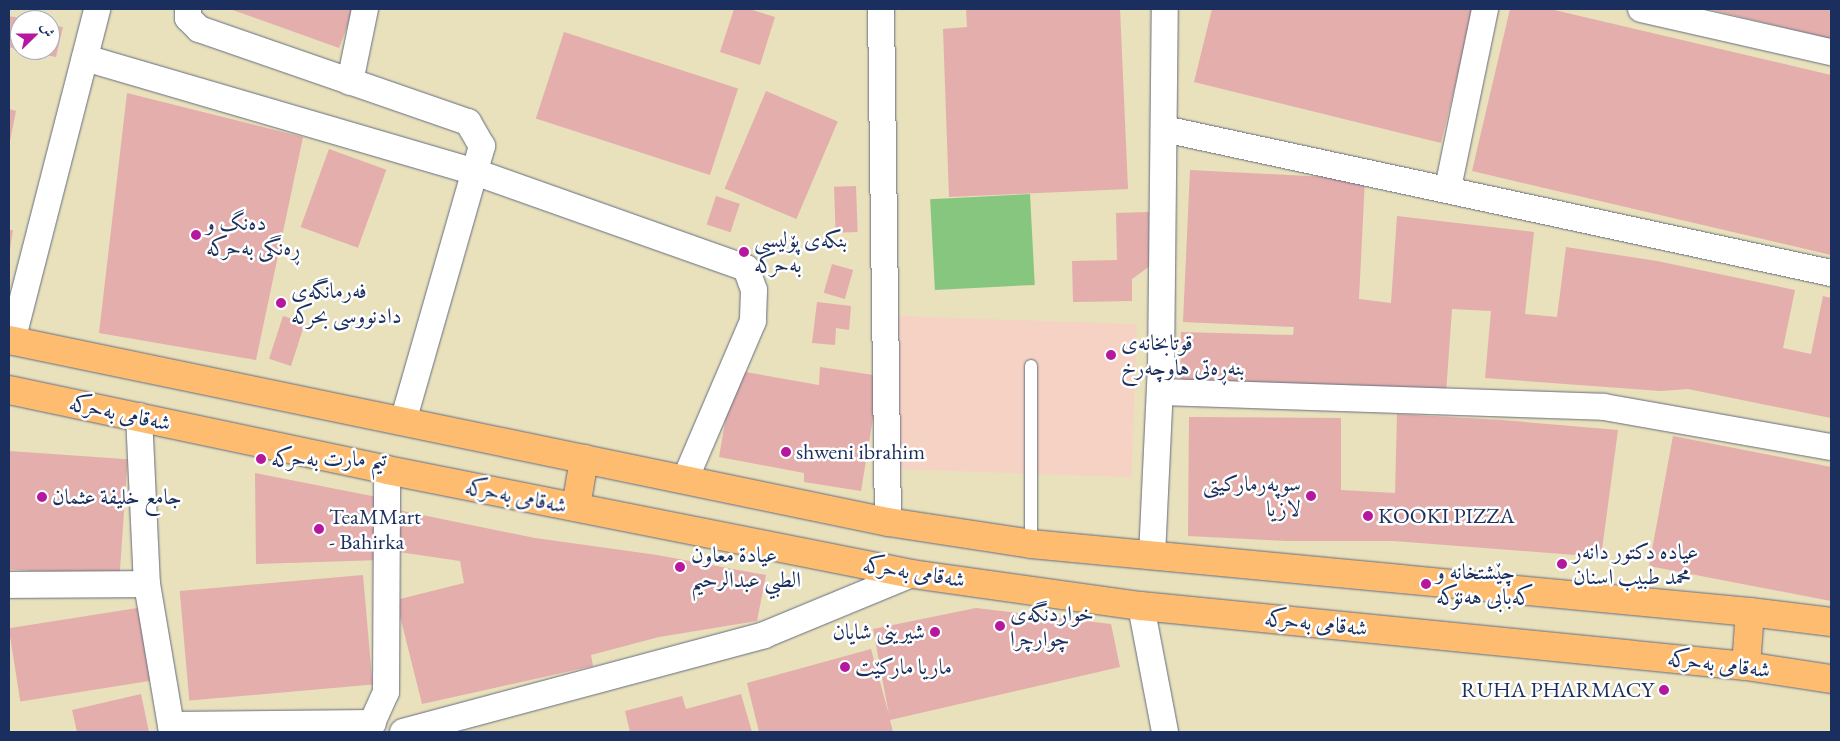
<!DOCTYPE html>
<html>
<head>
<meta charset="utf-8">
<style>
	body { margin:0 }
	#map { position:relative; width:1840px; height:741px; overflow:hidden; background:#e9e0bc; font-family:"EB Garamond",Amiri,serif }
	div>[style] { position:absolute }
	[style*='--x'] { left:calc(var(--x)*1px); top:calc(var(--y)*1px); width:calc(var(--w)*1px); rotate:calc(var(--a)*1deg) }
	.built>* { inset:0; background:#f5d2c3; transform-origin:0 0 }
	.green>* { inset:0; background:#86c67e; transform-origin:0 0 }
	.building>* { inset:0; background:#e3aeac; transform-origin:0 0 }
	.roads { filter:drop-shadow(0 0 1px #636d7f) drop-shadow(0 0 1px #636d7f) }
	.service>* { height:12px; margin:-6px; padding:0 6px; transform-origin:6px; border-radius:6px; background:#fff }
	.minor>* { height:26px; margin:-13px; padding:0 13px; transform-origin:13px; border-radius:13px; background:#fff }
	.primary>* { height:28px; margin:-14px; padding:0 14px; transform-origin:14px; border-radius:14px; background:#febc70 }
	.dots>* { width:14px; height:14px; translate:-50% -50%; box-sizing:border-box; border:2px solid #fff; border-radius:50% }
	span { translate:-50% -50%; white-space:nowrap; text-align:center; line-height:1.15; -webkit-text-stroke:5px #fff; paint-order:stroke }
	.poi-label { font-size:22px; color:#1b2f5e }
	.left { translate:0 -50%; text-align:left }
	.right { translate:-100% -50%; text-align:right }
	.street-label { font-size:22px; color:#1b2f5e }
	.frame { position:absolute; inset:0; border:10px solid #1b2f5e; pointer-events:none }
	.north { position:absolute; left:10px; top:10px; width:50px; height:50px; box-sizing:border-box; background:#fff; border:1px solid #a4acbf; border-radius:50%; rotate:68deg; font-size:14px; font-weight:700; line-height:20px; text-align:center; color:#1b2f5e }
	.north::after { content:''; display:block; margin:auto; width:18px; height:22px; background:#b5179e; clip-path:polygon(50% 0,100% 100%,50% 72%,0 100%) }
</style>
</head>
<body>
<div id="map">
	<div class="built">
		<i style="left:899px;top:316px;width:238px;height:153px;rotate:2deg"></i>
	</div>
	<div class="green">
		<i style="left:1030px;top:194px;width:91px;height:100px;rotate:87deg"></i>
	</div>
	<div class="building">
		<i style="clip-path:polygon(230px 9px,354px 9px,339px 48px)"></i>
		<i style="clip-path:polygon(734px 9px,749px 9px,775px 17px,760px 65px,720px 52px)"></i>
		<i style="clip-path:polygon(966px 9px,1120px 9px,1128px 189px,949px 197px,943px 29px,967px 27px)"></i>
		<i style="clip-path:polygon(1212px 9px,1474px 9px,1441px 143px,1194px 82px)"></i>
		<i style="clip-path:polygon(1510px 9px,1550px 9px,1831px 75px,1831px 255px,1472px 171px)"></i>
		<i style="clip-path:polygon(1708px 9px,1831px 9px,1831px 39px)"></i>
		<i style="clip-path:polygon(9px 16px,20px 18px,20px 50px,9px 47px)"></i>
		<i style="clip-path:polygon(50px 25px,63px 27px,56px 57px,25px 51px,50px 50px)"></i>
		<i style="left:564px;top:32px;width:183px;height:91px;rotate:18deg"></i>
		<i style="left:766px;top:91px;width:78px;height:106px;rotate:23deg"></i>
		<i style="clip-path:polygon(127px 93px,303px 137px,256px 360px,99px 333px)"></i>
		<i style="clip-path:polygon(9px 109px,16px 111px,10px 141px,9px 141px)"></i>
		<i style="left:329px;top:149px;width:61px;height:83px;rotate:20deg"></i>
		<i style="clip-path:polygon(1190px 170px,1365px 179px,1359px 299px,1391px 303px,1397px 216px,1534px 232px,1525px 314px,1557px 317px,1566px 247px,1657px 261px,1795px 290px,1783px 348px,1811px 354px,1823px 296px,1831px 298px,1831px 418px,1688px 389px,1661px 391px,1485px 378px,1491px 311px,1452px 309px,1446px 393px,1180px 383px,1181px 332px,1293px 335px,1294px 327px,1183px 322px)"></i>
		<i style="left:856px;top:186px;width:46px;height:22px;rotate:88deg"></i>
		<i style="left:716px;top:196px;width:25px;height:30px;rotate:18deg"></i>
		<i style="clip-path:polygon(1149px 212px,1150px 266px,1132px 279px,1132px 301px,1073px 302px,1072px 261px,1117px 260px,1116px 213px)"></i>
		<i style="clip-path:polygon(9px 230px,13px 230px,10px 249px,9px 249px)"></i>
		<i style="left:832px;top:264px;width:22px;height:30px;rotate:16deg"></i>
		<i style="clip-path:polygon(817px 302px,851px 306px,849px 330px,836px 328px,835px 345px,812px 343px)"></i>
		<i style="left:283px;top:316px;width:23px;height:45px;rotate:18deg"></i>
		<i style="clip-path:polygon(820px 367px,880px 376px,861px 491px,804px 482px,804px 473px,719px 457px,734px 370px,819px 385px)"></i>
		<i style="clip-path:polygon(1397px 414px,1502px 420px,1618px 430px,1601px 557px,1394px 541px,1287px 541px,1188px 536px,1189px 417px,1341px 418px,1341px 490px,1395px 493px)"></i>
		<i style="clip-path:polygon(1673px 436px,1831px 467px,1831px 601px,1649px 566px)"></i>
		<i style="left:9px;top:451px;width:119px;height:118px;rotate:4deg"></i>
		<i style="clip-path:polygon(255px 473px,382px 498px,381px 560px,256px 564px)"></i>
		<i style="clip-path:polygon(398px 510px,535px 538px,657px 555px,766px 575px,757px 621px,659px 637px,591px 655px,593px 666px,422px 704px,396px 600px,464px 583px,460px 561px,392px 551px)"></i>
		<i style="left:363px;top:575px;width:110px;height:184px;rotate:85deg"></i>
		<i style="left:150px;top:606px;width:74px;height:143px;rotate:81deg"></i>
		<i style="clip-path:polygon(976px 608px,1111px 624px,1120px 667px,890px 720px,893px 732px,759px 732px,747px 683px,871px 649px,889px 715px,873px 629px)"></i>
		<i style="clip-path:polygon(141px 694px,149px 732px,77px 732px,72px 710px)"></i>
		<i style="clip-path:polygon(741px 694px,752px 732px,630px 732px,625px 711px,682px 696px,686px 709px)"></i>
	</div>
	<div class="roads">
		<div class="service">
			<i style="--x:1031;--y:366;--w:178;--a:90"></i>
		</div>
		<div class="minor">
			<i style="--x:188;--y:9;--w:9;--a:90"></i>
			<i style="--x:188;--y:18;--w:16;--a:45"></i>
			<i style="--x:199;--y:29;--w:285;--a:19.1"></i>
			<i style="--x:468;--y:122;--w:28;--a:60"></i>
			<i style="--x:482;--y:146;--w:287;--a:106"></i>
			<i style="--x:881;--y:9;--w:513;--a:89.22"></i>
			<i style="--x:1641;--y:9;--w:195;--a:12.8"></i>
			<i style="--x:85;--y:58;--w:406;--a:16.3"></i>
			<i style="--x:475;--y:172;--w:288;--a:19.5"></i>
			<i style="--x:746;--y:268;--w:23;--a:70"></i>
			<i style="--x:754;--y:290;--w:31;--a:92"></i>
			<i style="--x:753;--y:321;--w:173;--a:113.2"></i>
			<i style="--x:350;--y:82;--w:75;--a:-78.4"></i>
			<i style="--x:1164;--y:129;--w:682;--a:12.18"></i>
			<i style="--x:1448;--y:188;--w:183;--a:-78.3"></i>
			<i style="--x:12;--y:341;--w:343;--a:-75.6"></i>
			<i style="--x:1160;--y:392;--w:444;--a:1.9"></i>
			<i style="--x:1604;--y:407;--w:230;--a:10"></i>
			<i style="--x:139;--y:416;--w:168;--a:87.3"></i>
			<i style="--x:147;--y:584;--w:150;--a:80.4"></i>
			<i style="--x:1152;--y:556;--w:188;--a:-87.3"></i>
			<i style="--x:1161;--y:368;--w:359;--a:-89.4"></i>
			<i style="--x:9;--y:585;--w:138;--a:-0.4"></i>
			<i style="--x:1141;--y:606;--w:128;--a:79.2"></i>
			<i style="--x:171;--y:725;--w:202;--a:-0.6"></i>
			<i style="--x:368;--y:732;--w:44;--a:-65.8"></i>
			<i style="--x:386;--y:692;--w:222;--a:-89.7"></i>
			<i style="--x:403;--y:732;--w:374;--a:-15"></i>
			<i style="--x:764;--y:635;--w:160;--a:-22.4"></i>
		</div>
		<div class="primary">
			<i style="--x:9;--y:340;--w:898;--a:11.7"></i>
			<i style="--x:888;--y:522;--w:145;--a:8.7"></i>
			<i style="--x:1031;--y:544;--w:722;--a:5.4"></i>
			<i style="--x:1750;--y:612;--w:82;--a:7"></i>
			<i style="--x:9;--y:390;--w:386;--a:11.9"></i>
			<i style="--x:387;--y:470;--w:535;--a:11.2"></i>
			<i style="--x:912;--y:574;--w:231;--a:8"></i>
			<i style="--x:1141;--y:606;--w:608;--a:5.66"></i>
			<i style="--x:1746;--y:666;--w:86;--a:8.7"></i>
			<i style="--x:576;--y:507;--w:49;--a:-80.5"></i>
			<i style="--x:1746;--y:666;--w:54;--a:-85.8"></i>
		</div>
	</div>
	<div class="dots">
		<i style="left:196px;top:235px;background:#b5179e"></i>
		<i style="left:744px;top:252px;background:#b5179e"></i>
		<i style="left:281px;top:303px;background:#b5179e"></i>
		<i style="left:1111px;top:355px;background:#b5179e"></i>
		<i style="left:786px;top:452px;background:#b5179e"></i>
		<i style="left:261px;top:459px;background:#b5179e"></i>
		<i style="left:1311px;top:496px;background:#b5179e"></i>
		<i style="left:42px;top:497px;background:#b5179e"></i>
		<i style="left:1368px;top:516px;background:#b5179e"></i>
		<i style="left:319px;top:529px;background:#b5179e"></i>
		<i style="left:1562px;top:564px;background:#b5179e"></i>
		<i style="left:680px;top:567px;background:#b5179e"></i>
		<i style="left:1426px;top:584px;background:#b5179e"></i>
		<i style="left:1000px;top:626px;background:#b5179e"></i>
		<i style="left:935px;top:632px;background:#b5179e"></i>
		<i style="left:845px;top:667px;background:#b5179e"></i>
		<i style="left:1664px;top:690px;background:#b5179e"></i>
	</div>
	<div class="poi-label">
		<span class="left" style="left:206px;top:235px">دەنگ و<br>ڕەنگی بەحرکە</span>
		<span class="left" style="left:754px;top:252px">بنکەی پۆلیسی<br>بەحرکە</span>
		<span class="left" style="left:291px;top:303px">فەرمانگەی<br>دادنووسی بحرکە</span>
		<span class="left" style="left:1121px;top:355px">قوتابخانەی<br>بنەڕەتی هاوچەرخ</span>
		<span class="left" style="left:796px;top:452px">shweni ibrahim</span>
		<span class="left" style="left:271px;top:459px">تیم مارت بەحرکە</span>
		<span class="right" style="left:1301px;top:496px">سوپه‌رمارکیتی<br>لازیا</span>
		<span class="left" style="left:52px;top:497px">جامع خليفة عثمان</span>
		<span class="left" style="left:329px;top:529px">TeaMMart<br>- Bahirka</span>
		<span class="left" style="left:1378px;top:516px">KOOKI PIZZA</span>
		<span class="left" style="left:1573px;top:564px">عياده دكتور دانەر<br>محمد طبيب اسنان</span>
		<span class="left" style="left:691px;top:567px">عيادة معاون<br>الطبي عبدالرحيم</span>
		<span class="left" style="left:1436px;top:584px">چێشتخانە و<br>کەبابی هەنۆکە</span>
		<span class="left" style="left:1010px;top:626px">خواردنگەی<br>چوارچرا</span>
		<span class="right" style="left:925px;top:632px">شیرینی شایان</span>
		<span class="left" style="left:855px;top:667px">ماریا مارکێت</span>
		<span class="right" style="left:1654px;top:690px">RUHA PHARMACY</span>
	</div>
	<div class="street-label">
		<span style="left:120px;top:413px;rotate:12deg">شەقامی بەحرکە</span>
		<span style="left:516px;top:496px;rotate:11deg">شەقامی بەحرکە</span>
		<span style="left:914px;top:572px;rotate:9deg">شەقامی بەحرکە</span>
		<span style="left:1316px;top:623px;rotate:6deg">شەقامی بەحرکە</span>
		<span style="left:1719px;top:664px;rotate:7deg">شەقامی بەحرکە</span>
	</div>
	<div class="frame"></div>
	<div class="north">ش</div>
</div>
</body>
</html>
